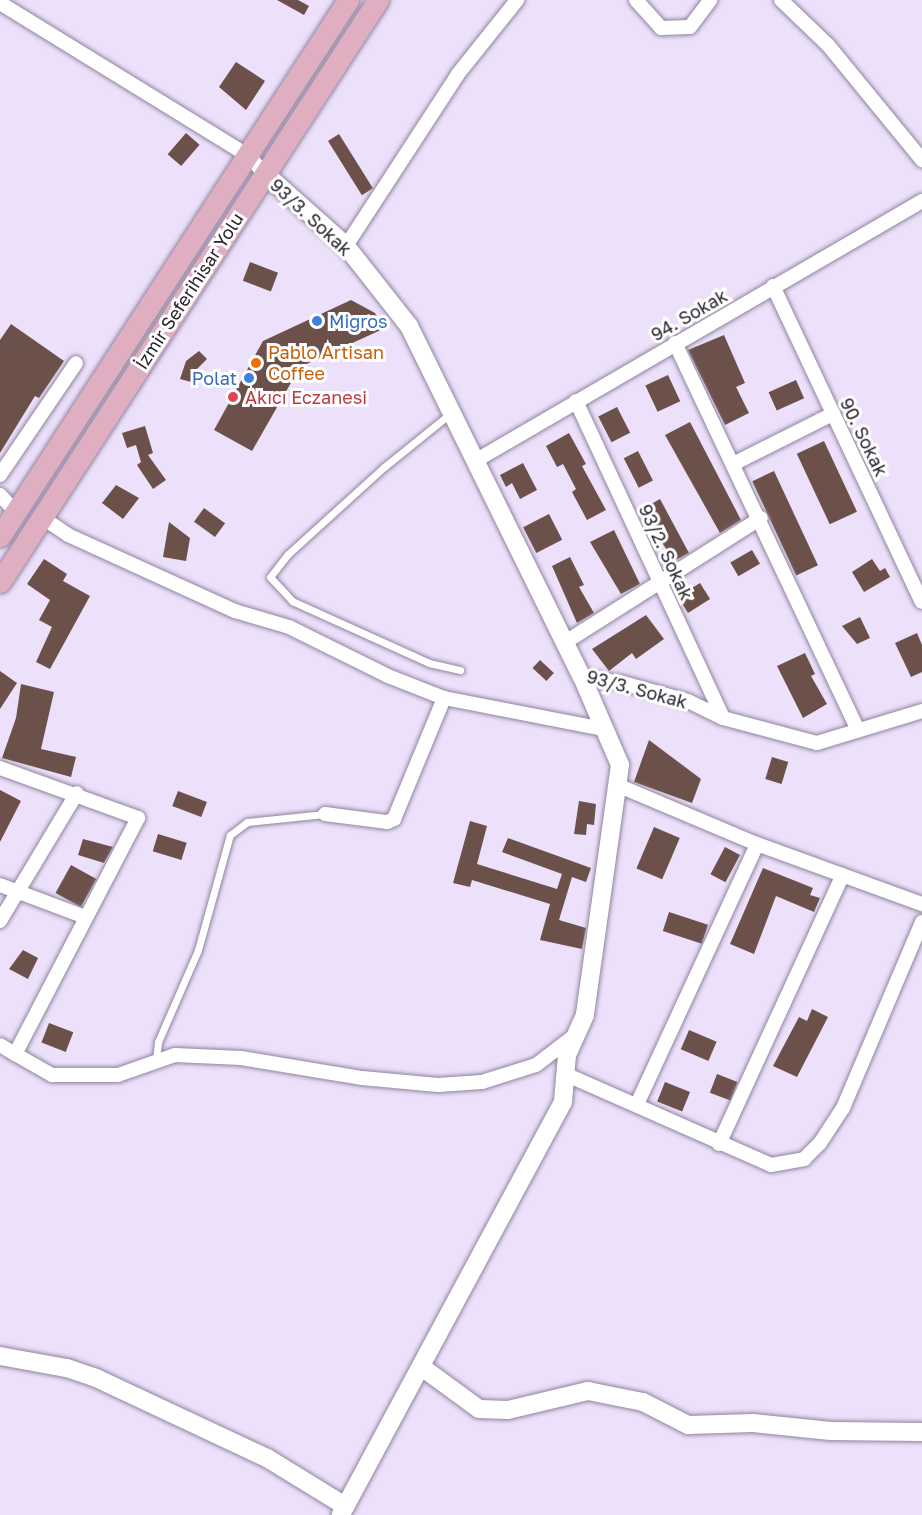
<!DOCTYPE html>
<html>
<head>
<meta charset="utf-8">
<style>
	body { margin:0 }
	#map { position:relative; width:922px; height:1515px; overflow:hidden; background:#ece0fb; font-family:"Golos Text",sans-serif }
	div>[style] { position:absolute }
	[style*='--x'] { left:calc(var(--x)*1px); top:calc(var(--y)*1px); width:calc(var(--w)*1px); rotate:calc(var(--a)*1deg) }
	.building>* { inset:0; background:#6c514b; transform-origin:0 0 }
	.roads { filter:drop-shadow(0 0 2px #90859d) drop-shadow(0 0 2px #90859d) }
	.lane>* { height:7px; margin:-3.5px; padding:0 3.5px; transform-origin:3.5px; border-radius:3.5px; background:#fff }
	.street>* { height:14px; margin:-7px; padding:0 7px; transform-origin:7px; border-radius:7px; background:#fff }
	.secondary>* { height:18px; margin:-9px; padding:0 9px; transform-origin:9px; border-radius:9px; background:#fff }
	.primary>* { height:21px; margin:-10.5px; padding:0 10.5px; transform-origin:10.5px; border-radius:10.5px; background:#dfafc1 }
	.dots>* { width:16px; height:16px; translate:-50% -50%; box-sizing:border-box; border:3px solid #fff; border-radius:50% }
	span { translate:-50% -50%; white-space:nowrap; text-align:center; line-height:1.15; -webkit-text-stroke:6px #fff; paint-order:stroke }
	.street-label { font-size:18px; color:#29252f }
	.shop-label { font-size:18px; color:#366cbe }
	.left { translate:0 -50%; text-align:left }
	.right { translate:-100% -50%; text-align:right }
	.food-label { font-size:18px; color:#c56008 }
	.health-label { font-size:18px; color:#be3a42 }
</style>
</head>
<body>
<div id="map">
	<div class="building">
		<i style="clip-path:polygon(277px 0,298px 0,309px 6px,304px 15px)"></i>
		<i style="clip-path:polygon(236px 62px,265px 81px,246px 110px,219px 87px)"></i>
		<i style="left:186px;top:133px;width:18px;height:28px;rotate:41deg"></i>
		<i style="left:339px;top:134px;width:64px;height:13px;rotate:58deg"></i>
		<i style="left:250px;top:262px;width:30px;height:20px;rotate:21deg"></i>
		<i style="clip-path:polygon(351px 300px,375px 313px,383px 329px,300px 367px,252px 451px,214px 430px,263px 341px)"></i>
		<i style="clip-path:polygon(11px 324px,64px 361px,39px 398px,35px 396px,0 453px,0 340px)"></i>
		<i style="clip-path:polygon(724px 335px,745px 383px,736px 387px,749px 413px,725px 425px,688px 350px)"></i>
		<i style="clip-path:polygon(199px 351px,207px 359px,196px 370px,195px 383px,180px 379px,186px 361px)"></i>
		<i style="left:668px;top:375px;width:29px;height:25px;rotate:65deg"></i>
		<i style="left:796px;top:380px;width:20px;height:30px;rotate:66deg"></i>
		<i style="left:617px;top:407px;width:29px;height:21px;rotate:63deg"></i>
		<i style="clip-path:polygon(690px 422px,741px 520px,720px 533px,665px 435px)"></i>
		<i style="clip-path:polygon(145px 426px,153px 453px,148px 455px,166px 480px,153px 489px,137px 465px,141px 462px,136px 445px,127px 448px,122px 433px)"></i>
		<i style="clip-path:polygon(569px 433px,586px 464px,582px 466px,606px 510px,587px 520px,572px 492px,576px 489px,563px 464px,557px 467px,546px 446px)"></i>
		<i style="left:824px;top:441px;width:78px;height:30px;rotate:65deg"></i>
		<i style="left:638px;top:451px;width:33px;height:16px;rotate:63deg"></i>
		<i style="clip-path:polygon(523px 463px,537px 490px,520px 499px,512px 483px,506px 487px,500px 475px)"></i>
		<i style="left:774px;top:471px;width:104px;height:24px;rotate:65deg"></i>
		<i style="clip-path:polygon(116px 485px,139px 498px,123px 519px,102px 503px)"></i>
		<i style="clip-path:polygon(660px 499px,689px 553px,674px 561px,641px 510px)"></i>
		<i style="left:204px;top:508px;width:26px;height:17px;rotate:36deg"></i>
		<i style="left:549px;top:514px;width:29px;height:29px;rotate:63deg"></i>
		<i style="clip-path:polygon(169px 522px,190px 538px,186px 561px,163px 557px)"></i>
		<i style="clip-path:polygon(614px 530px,640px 584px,621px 594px,590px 542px)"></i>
		<i style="left:752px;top:550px;width:16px;height:25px;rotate:60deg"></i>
		<i style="clip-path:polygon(570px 557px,584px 585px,579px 587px,594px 613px,577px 623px,552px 566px)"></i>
		<i style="clip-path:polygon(44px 559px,67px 574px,63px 581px,90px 596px,50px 669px,36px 662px,52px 627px,39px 620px,50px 600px,27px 584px)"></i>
		<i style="clip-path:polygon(872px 559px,880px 571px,885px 568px,890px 577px,864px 592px,852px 572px)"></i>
		<i style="left:700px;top:583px;width:19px;height:26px;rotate:58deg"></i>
		<i style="clip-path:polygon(646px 615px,664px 639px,636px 659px,632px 653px,609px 671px,592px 649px)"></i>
		<i style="clip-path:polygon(860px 617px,870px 638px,857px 644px,842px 626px)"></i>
		<i style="clip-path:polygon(917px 633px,922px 645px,922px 672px,911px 677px,895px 643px)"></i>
		<i style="clip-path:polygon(805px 653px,815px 674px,811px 676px,827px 704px,803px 718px,777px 666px)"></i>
		<i style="left:540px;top:660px;width:19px;height:11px;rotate:43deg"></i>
		<i style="clip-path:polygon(0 671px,17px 683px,0 709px)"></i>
		<i style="clip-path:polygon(21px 684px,54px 692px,41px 749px,76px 757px,71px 777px,2px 758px,16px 718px)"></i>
		<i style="clip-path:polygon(649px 740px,701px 779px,692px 803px,634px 782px)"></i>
		<i style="left:772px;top:757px;width:17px;height:23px;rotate:17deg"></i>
		<i style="clip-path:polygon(0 790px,21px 801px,0 842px)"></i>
		<i style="left:178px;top:791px;width:31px;height:16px;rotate:21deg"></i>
		<i style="clip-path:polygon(579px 801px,596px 804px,594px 825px,587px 824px,586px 835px,574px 834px)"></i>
		<i style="clip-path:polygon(470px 821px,487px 826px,477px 864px,557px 889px,562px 874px,502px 852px,508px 838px,591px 868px,586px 882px,572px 877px,559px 920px,586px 928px,582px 949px,540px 940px,550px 904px,472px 880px,470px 887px,453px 883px)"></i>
		<i style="left:654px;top:827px;width:28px;height:45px;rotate:23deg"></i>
		<i style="left:158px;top:834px;width:30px;height:18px;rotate:17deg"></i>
		<i style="clip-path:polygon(83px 839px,113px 847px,104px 863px,78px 855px)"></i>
		<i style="left:725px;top:847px;width:17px;height:31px;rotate:28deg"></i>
		<i style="left:71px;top:865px;width:29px;height:32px;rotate:29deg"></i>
		<i style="clip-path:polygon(763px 868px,813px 888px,810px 895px,820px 898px,814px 912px,776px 896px,754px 954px,730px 944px)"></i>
		<i style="left:669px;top:912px;width:41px;height:20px;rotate:18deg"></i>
		<i style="clip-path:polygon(23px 950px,38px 958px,28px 979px,9px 969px)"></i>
		<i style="clip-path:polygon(812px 1009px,828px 1017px,797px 1077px,773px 1066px,799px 1017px,807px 1021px)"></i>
		<i style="left:49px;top:1023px;width:26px;height:21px;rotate:21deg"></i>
		<i style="left:689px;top:1030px;width:30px;height:21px;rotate:23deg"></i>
		<i style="left:717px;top:1074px;width:22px;height:20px;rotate:21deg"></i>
		<i style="left:665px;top:1082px;width:27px;height:21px;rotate:22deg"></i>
	</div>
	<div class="roads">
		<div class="lane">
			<i style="--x:451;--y:413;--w:86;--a:141.1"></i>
			<i style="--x:384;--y:467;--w:130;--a:137.8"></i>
			<i style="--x:288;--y:554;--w:29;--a:128"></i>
			<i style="--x:270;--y:577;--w:33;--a:47"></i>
			<i style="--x:292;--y:601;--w:150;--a:24.3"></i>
			<i style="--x:429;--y:663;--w:32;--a:13"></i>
			<i style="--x:156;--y:1061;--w:19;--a:-84"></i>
			<i style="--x:158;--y:1042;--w:100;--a:-66.5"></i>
			<i style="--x:198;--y:950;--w:119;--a:-74.5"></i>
			<i style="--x:230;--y:835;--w:21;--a:-37"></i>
			<i style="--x:247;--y:822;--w:78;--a:-5.9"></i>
		</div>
		<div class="street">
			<i style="--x:636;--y:0;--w:38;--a:48"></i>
			<i style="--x:661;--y:28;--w:29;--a:-2"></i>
			<i style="--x:690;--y:27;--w:34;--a:-53"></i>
			<i style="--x:781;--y:0;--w:65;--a:43.8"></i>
			<i style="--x:828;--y:45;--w:149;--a:50.7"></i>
			<i style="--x:0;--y:3;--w:292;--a:31.6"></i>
			<i style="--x:249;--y:156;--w:21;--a:49"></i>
			<i style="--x:346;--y:246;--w:205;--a:-56.9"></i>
			<i style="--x:458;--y:74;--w:95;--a:-51.4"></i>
			<i style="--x:773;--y:286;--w:349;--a:64.8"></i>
			<i style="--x:675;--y:343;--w:428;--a:64.7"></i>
			<i style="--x:576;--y:401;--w:349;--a:65.1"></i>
			<i style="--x:475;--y:461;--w:517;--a:-30.18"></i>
			<i style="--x:733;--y:464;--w:112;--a:-26.6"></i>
			<i style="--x:0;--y:475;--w:135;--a:-55.8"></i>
			<i style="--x:0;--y:495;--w:23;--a:47"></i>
			<i style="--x:43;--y:518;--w:30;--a:34"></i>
			<i style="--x:68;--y:535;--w:183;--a:24.5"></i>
			<i style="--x:235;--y:611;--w:56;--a:16.5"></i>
			<i style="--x:289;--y:627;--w:110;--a:26.3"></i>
			<i style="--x:388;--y:676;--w:60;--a:21.4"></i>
			<i style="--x:444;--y:698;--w:163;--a:11"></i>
			<i style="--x:564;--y:643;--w:233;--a:-32.4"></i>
			<i style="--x:582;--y:677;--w:41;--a:8.3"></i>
			<i style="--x:623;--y:683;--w:67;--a:15.5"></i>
			<i style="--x:688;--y:701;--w:39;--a:26"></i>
			<i style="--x:723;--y:718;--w:97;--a:14.9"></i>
			<i style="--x:817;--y:743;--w:110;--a:-16.9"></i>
			<i style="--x:0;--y:768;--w:147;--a:19.9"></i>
			<i style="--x:138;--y:818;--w:266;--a:117.5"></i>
			<i style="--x:15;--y:1054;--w:17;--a:-149"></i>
			<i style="--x:617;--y:785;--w:152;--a:22.9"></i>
			<i style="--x:757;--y:844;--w:176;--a:20"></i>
			<i style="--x:325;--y:814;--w:63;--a:7.4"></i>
			<i style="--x:387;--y:822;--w:8;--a:-23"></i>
			<i style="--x:394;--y:819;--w:131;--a:-67.5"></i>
			<i style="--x:0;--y:885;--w:91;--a:20.6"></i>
			<i style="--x:0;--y:921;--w:149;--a:-59"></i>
			<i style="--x:15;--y:1054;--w:43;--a:29.6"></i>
			<i style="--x:52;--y:1075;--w:66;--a:0"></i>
			<i style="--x:118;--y:1075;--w:60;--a:-19.3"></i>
			<i style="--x:175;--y:1055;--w:66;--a:2.6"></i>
			<i style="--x:241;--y:1058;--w:123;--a:9.4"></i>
			<i style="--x:362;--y:1078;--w:76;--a:5.3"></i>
			<i style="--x:438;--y:1085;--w:44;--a:-3.9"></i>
			<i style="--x:482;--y:1082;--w:57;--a:-17.5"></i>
			<i style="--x:536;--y:1065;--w:48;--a:-37.3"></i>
			<i style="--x:565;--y:1074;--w:225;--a:23.8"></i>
			<i style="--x:771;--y:1165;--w:34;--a:-10"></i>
			<i style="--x:804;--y:1159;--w:23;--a:-45"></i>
			<i style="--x:820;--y:1143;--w:42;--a:-56.7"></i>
			<i style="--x:843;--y:1108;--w:202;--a:-67"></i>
			<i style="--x:638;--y:1102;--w:284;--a:-65.2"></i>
			<i style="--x:719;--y:1144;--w:296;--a:-65.3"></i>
		</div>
		<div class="secondary">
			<i style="--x:263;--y:172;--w:111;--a:41.7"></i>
			<i style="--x:346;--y:246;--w:102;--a:51.8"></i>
			<i style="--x:409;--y:326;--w:391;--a:63.8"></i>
			<i style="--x:582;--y:677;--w:96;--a:66.6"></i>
			<i style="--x:620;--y:765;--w:252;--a:98"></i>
			<i style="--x:585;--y:1015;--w:44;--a:114.2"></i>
			<i style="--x:567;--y:1055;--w:47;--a:94.9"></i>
			<i style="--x:563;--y:1102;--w:469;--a:118.3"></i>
			<i style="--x:0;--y:1356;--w:68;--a:10.2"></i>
			<i style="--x:67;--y:1368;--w:31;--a:19"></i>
			<i style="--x:96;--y:1378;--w:189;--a:25.1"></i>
			<i style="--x:267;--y:1458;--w:92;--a:31.6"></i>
			<i style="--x:423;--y:1368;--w:69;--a:36.2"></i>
			<i style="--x:479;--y:1409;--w:29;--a:2"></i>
			<i style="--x:508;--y:1410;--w:82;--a:-13.4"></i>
			<i style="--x:588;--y:1391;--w:56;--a:11.3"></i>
			<i style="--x:643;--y:1402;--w:51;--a:27.1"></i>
			<i style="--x:688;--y:1425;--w:65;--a:-1.8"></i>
			<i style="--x:753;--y:1423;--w:78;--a:5.9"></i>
			<i style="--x:831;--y:1431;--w:91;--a:0.6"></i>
		</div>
		<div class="primary">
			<i style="--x:0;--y:536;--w:639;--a:-57.01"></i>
			<i style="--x:0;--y:582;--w:694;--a:-57"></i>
		</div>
	</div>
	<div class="dots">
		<i style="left:317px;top:321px;background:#3f7fe0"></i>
		<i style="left:256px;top:363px;background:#e8710a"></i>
		<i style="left:249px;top:378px;background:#3f7fe0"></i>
		<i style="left:233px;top:397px;background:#e0444e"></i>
	</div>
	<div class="street-label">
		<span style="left:311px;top:217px;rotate:43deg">93/3. Sokak</span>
		<span style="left:189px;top:291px;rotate:-57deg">İzmir Seferihisar Yolu</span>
		<span style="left:689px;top:315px;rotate:-30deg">94. Sokak</span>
		<span style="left:864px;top:437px;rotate:64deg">90. Sokak</span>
		<span style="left:666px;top:552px;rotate:65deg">93/2. Sokak</span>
		<span style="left:637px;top:689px;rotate:15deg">93/3. Sokak</span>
	</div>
	<div class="shop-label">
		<span class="left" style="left:329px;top:321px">Migros</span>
		<span class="right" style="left:237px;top:378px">Polat</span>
	</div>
	<div class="food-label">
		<span class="left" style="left:268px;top:363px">Pablo Artisan<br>Coffee</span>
	</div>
	<div class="health-label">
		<span class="left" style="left:245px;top:397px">Akıcı Eczanesi</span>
	</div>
</div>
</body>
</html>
